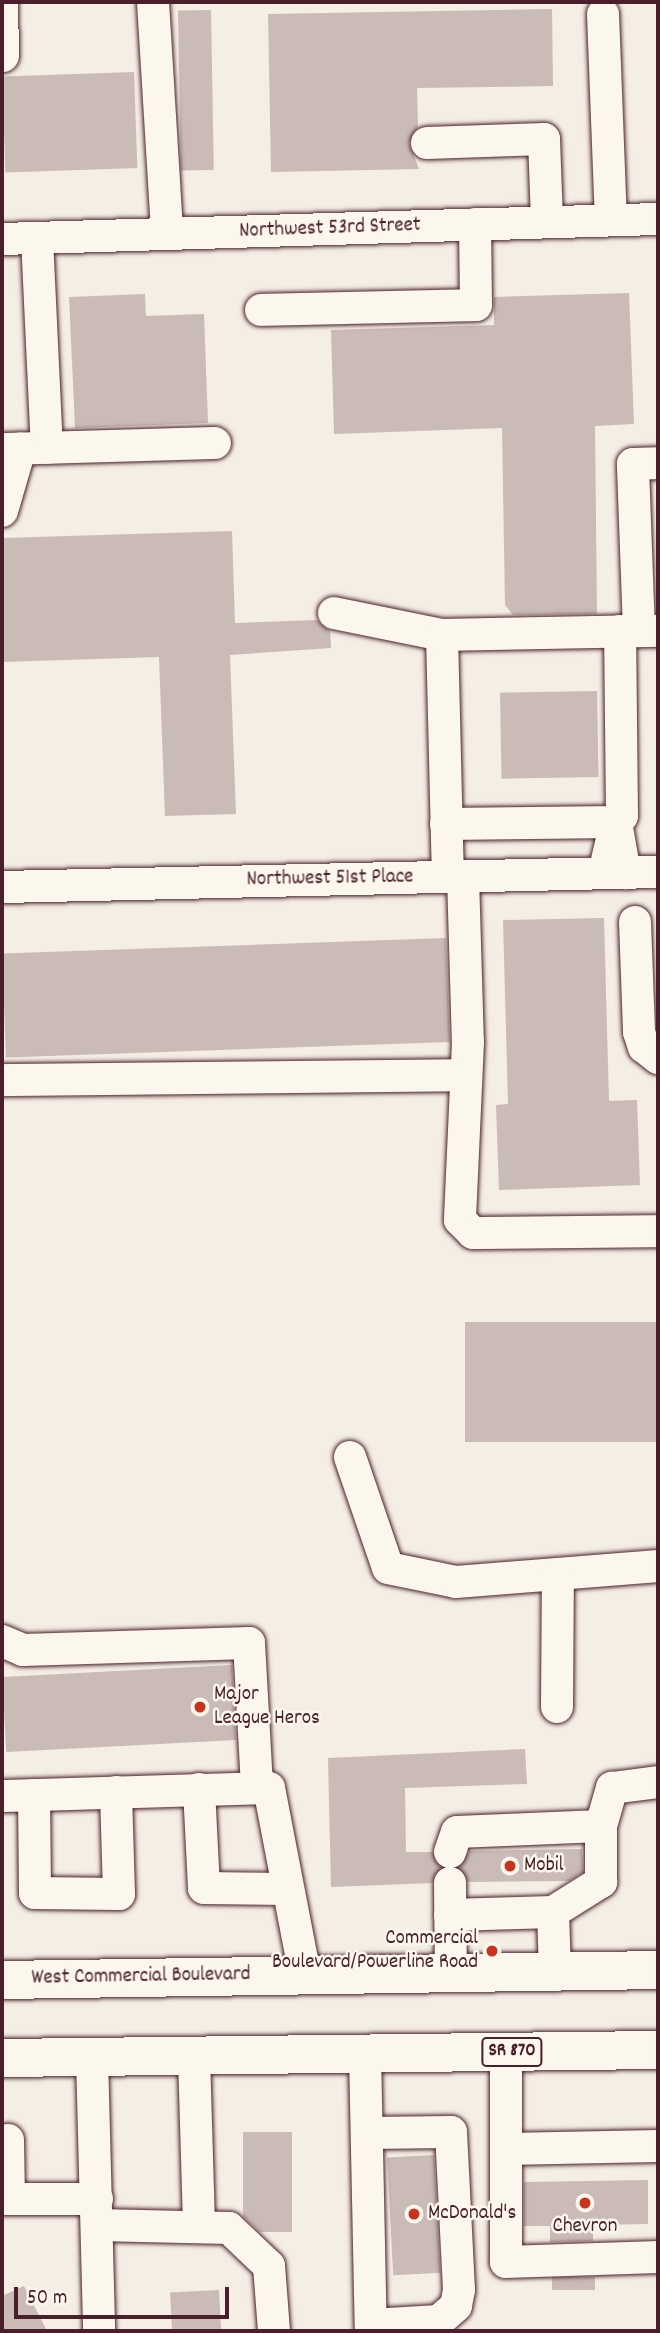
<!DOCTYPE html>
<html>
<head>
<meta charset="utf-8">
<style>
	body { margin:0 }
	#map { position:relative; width:660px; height:2333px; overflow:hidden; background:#f4eee4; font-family:Dekko,sans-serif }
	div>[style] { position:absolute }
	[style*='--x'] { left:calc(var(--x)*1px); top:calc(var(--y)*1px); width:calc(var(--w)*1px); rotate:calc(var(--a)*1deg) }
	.building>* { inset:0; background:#cabbb6; transform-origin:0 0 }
	.roads { filter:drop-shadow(0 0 2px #4a1f2b) drop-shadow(0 0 2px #4a1f2b) }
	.minor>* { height:32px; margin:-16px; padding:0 16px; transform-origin:16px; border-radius:16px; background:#fbf7ec }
	.highway>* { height:38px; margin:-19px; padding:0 19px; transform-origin:19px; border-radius:19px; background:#fbf7ec }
	.dots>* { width:19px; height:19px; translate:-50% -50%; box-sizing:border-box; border:4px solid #fbf7ec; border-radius:50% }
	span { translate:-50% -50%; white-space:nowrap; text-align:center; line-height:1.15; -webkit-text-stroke:5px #fbf7ec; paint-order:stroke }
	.shield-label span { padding:2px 5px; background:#fbf7ec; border:2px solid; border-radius:5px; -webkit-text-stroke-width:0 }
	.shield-label { font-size:19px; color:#4a1f2b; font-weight:700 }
	.street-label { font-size:21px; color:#4a1f2b }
	.poi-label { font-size:21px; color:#4a1f2b }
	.left { translate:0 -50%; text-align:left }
	.right { translate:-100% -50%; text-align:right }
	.frame { position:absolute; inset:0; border:4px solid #4a1f2b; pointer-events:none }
	.scale { position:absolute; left:14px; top:2287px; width:215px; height:32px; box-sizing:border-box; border:4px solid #4a1f2b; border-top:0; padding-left:9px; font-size:21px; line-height:24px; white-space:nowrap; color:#4a1f2b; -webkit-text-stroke:5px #fbf7ec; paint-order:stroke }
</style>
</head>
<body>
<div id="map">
	<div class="building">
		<i style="clip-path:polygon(552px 9px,553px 86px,417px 88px,418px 127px,409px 143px,419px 169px,271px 172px,268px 14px)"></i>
		<i style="left:211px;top:10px;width:160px;height:33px;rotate:89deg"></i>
		<i style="left:134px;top:72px;width:96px;height:132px;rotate:88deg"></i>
		<i style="clip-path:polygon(629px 293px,634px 424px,595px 426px,597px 614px,513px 615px,505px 605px,502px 428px,334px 434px,331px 330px,494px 325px,494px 297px)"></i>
		<i style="clip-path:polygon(145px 294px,146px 316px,204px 314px,208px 423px,75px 428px,69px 297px)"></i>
		<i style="clip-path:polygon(232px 531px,235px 623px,317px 620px,330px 631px,331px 648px,230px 655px,236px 814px,165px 816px,159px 657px,2px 662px,2px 538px)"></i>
		<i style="left:597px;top:691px;width:86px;height:97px;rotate:89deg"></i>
		<i style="clip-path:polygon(604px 918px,609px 1101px,637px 1100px,640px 1185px,499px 1190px,496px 1105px,508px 1104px,503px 920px)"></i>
		<i style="left:446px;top:938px;width:104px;height:444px;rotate:88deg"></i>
		<i style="left:658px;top:1322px;width:120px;height:193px;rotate:90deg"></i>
		<i style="left:232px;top:1665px;width:75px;height:230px;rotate:87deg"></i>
		<i style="clip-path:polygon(525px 1749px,527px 1784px,405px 1788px,406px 1852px,432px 1852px,441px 1867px,432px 1883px,331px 1887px,328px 1758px)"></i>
		<i style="clip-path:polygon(582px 1849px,583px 1872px,569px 1881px,468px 1882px,459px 1867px,470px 1851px)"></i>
		<i style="clip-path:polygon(243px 2132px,292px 2132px,292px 2232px,260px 2232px,243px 2216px)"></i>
		<i style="left:434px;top:2155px;width:118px;height:47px;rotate:87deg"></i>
		<i style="clip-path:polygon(648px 2180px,648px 2224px,593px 2225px,593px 2241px,550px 2242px,550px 2226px,524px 2226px,524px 2182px)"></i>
		<i style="left:595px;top:2277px;width:13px;height:43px;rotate:90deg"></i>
		<i style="clip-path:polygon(24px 2286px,47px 2331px,2px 2331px,2px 2296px)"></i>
		<i style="left:219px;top:2290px;width:41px;height:49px;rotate:87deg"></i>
	</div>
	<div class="roads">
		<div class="minor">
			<i style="--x:2;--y:2;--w:54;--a:88.9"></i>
			<i style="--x:153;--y:2;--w:232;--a:86.5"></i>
			<i style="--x:603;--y:14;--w:206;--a:87.8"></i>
			<i style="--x:427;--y:143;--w:117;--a:-2"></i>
			<i style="--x:544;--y:139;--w:83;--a:87.9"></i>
			<i style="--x:37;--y:238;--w:210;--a:87.3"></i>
			<i style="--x:2;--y:239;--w:656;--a:-1.75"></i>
			<i style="--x:261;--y:310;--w:215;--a:-1.3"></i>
			<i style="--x:476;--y:305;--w:81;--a:-90.7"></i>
			<i style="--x:2;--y:449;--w:213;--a:-1.6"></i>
			<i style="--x:2;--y:511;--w:65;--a:-73.8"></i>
			<i style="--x:334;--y:613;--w:110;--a:11.5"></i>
			<i style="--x:442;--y:635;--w:242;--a:88.6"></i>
			<i style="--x:639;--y:631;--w:167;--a:-92.1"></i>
			<i style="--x:633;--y:464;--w:25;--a:-2"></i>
			<i style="--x:442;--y:635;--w:216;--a:-1.1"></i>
			<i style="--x:446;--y:824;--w:170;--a:-0.7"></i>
			<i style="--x:616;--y:822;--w:8;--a:-45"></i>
			<i style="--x:622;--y:816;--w:185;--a:-90.6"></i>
			<i style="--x:604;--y:873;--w:52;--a:-76.8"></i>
			<i style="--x:616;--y:822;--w:52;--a:80"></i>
			<i style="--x:463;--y:877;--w:165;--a:88.3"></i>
			<i style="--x:468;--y:1042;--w:178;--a:92.6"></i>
			<i style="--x:460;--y:1220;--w:18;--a:45"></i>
			<i style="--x:473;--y:1233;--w:185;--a:-0.6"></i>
			<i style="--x:2;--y:887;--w:656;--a:-1.31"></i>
			<i style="--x:635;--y:922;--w:110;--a:87.9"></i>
			<i style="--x:639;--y:1032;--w:16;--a:72"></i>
			<i style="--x:644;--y:1047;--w:18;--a:38"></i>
			<i style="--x:2;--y:1080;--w:464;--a:-0.6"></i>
			<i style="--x:350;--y:1457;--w:117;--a:71.1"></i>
			<i style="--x:388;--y:1568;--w:69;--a:11.6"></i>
			<i style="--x:456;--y:1582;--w:203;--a:-4.5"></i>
			<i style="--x:2;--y:1641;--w:23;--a:23"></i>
			<i style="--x:23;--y:1650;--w:226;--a:-1.8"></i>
			<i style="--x:249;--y:1643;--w:144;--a:86.8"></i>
			<i style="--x:557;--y:1707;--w:133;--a:-89.6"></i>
			<i style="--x:199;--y:1789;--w:99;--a:87.1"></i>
			<i style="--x:204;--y:1888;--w:82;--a:0.7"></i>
			<i style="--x:34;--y:1795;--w:98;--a:89.4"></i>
			<i style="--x:35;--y:1893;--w:84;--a:0.7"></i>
			<i style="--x:119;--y:1894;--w:102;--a:-91.7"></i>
			<i style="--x:2;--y:1796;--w:267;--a:-1.7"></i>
			<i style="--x:269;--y:1788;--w:190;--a:79.1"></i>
			<i style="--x:450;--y:1852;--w:21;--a:-71"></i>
			<i style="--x:457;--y:1832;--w:144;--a:-2.4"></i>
			<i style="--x:601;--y:1826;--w:40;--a:-74"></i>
			<i style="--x:612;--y:1788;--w:46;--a:-7.4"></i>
			<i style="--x:450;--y:1883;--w:90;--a:89.4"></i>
			<i style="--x:553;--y:1912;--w:60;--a:88.1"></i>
			<i style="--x:450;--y:1915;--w:103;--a:-1.7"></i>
			<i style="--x:553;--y:1912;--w:57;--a:-32"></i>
			<i style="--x:601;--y:1882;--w:56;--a:-90"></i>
			<i style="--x:506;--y:2052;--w:210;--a:90"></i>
			<i style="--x:506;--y:2262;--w:152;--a:-1.9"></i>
			<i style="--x:365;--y:2054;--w:277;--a:88.8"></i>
			<i style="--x:194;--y:2056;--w:167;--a:88.3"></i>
			<i style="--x:92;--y:2057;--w:274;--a:88.5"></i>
			<i style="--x:367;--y:2133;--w:84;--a:-0.7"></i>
			<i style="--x:451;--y:2132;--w:158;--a:87.1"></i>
			<i style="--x:459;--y:2290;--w:16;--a:101"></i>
			<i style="--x:456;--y:2306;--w:23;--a:139"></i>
			<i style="--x:439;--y:2321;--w:68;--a:176.6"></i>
			<i style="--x:8;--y:2140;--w:59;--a:89"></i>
			<i style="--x:506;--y:2149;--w:152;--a:-1.1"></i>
			<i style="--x:2;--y:2199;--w:95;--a:0"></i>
			<i style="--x:97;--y:2225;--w:132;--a:1.3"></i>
			<i style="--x:229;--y:2228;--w:55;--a:43.5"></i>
			<i style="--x:269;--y:2266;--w:65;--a:85.6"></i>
		</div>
		<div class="highway">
			<i style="--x:2;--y:1980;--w:656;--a:-0.87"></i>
			<i style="--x:2;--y:2058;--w:656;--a:-0.7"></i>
		</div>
	</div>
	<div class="dots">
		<i style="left:200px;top:1707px;background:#c8321e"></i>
		<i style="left:510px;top:1866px;background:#c8321e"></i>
		<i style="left:492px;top:1951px;background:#c8321e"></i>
		<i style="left:585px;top:2203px;background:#c8321e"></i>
		<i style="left:414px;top:2214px;background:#c8321e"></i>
	</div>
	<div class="shield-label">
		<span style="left:512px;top:2052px">SR 870</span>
	</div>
	<div class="street-label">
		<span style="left:330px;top:229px;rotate:-2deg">Northwest 53rd Street</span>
		<span style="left:330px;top:879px;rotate:-1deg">Northwest 51st Place</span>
		<span style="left:141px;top:1977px;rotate:-1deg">West Commercial Boulevard</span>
	</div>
	<div class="poi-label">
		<span class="left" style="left:214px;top:1707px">Major<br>League Heros</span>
		<span class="left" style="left:524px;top:1866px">Mobil</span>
		<span class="right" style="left:478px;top:1951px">Commercial<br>Boulevard/Powerline Road</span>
		<span class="left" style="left:428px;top:2214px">McDonald's</span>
		<span style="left:585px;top:2227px">Chevron</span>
	</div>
	<div class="frame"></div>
	<div class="scale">50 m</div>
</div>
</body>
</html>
